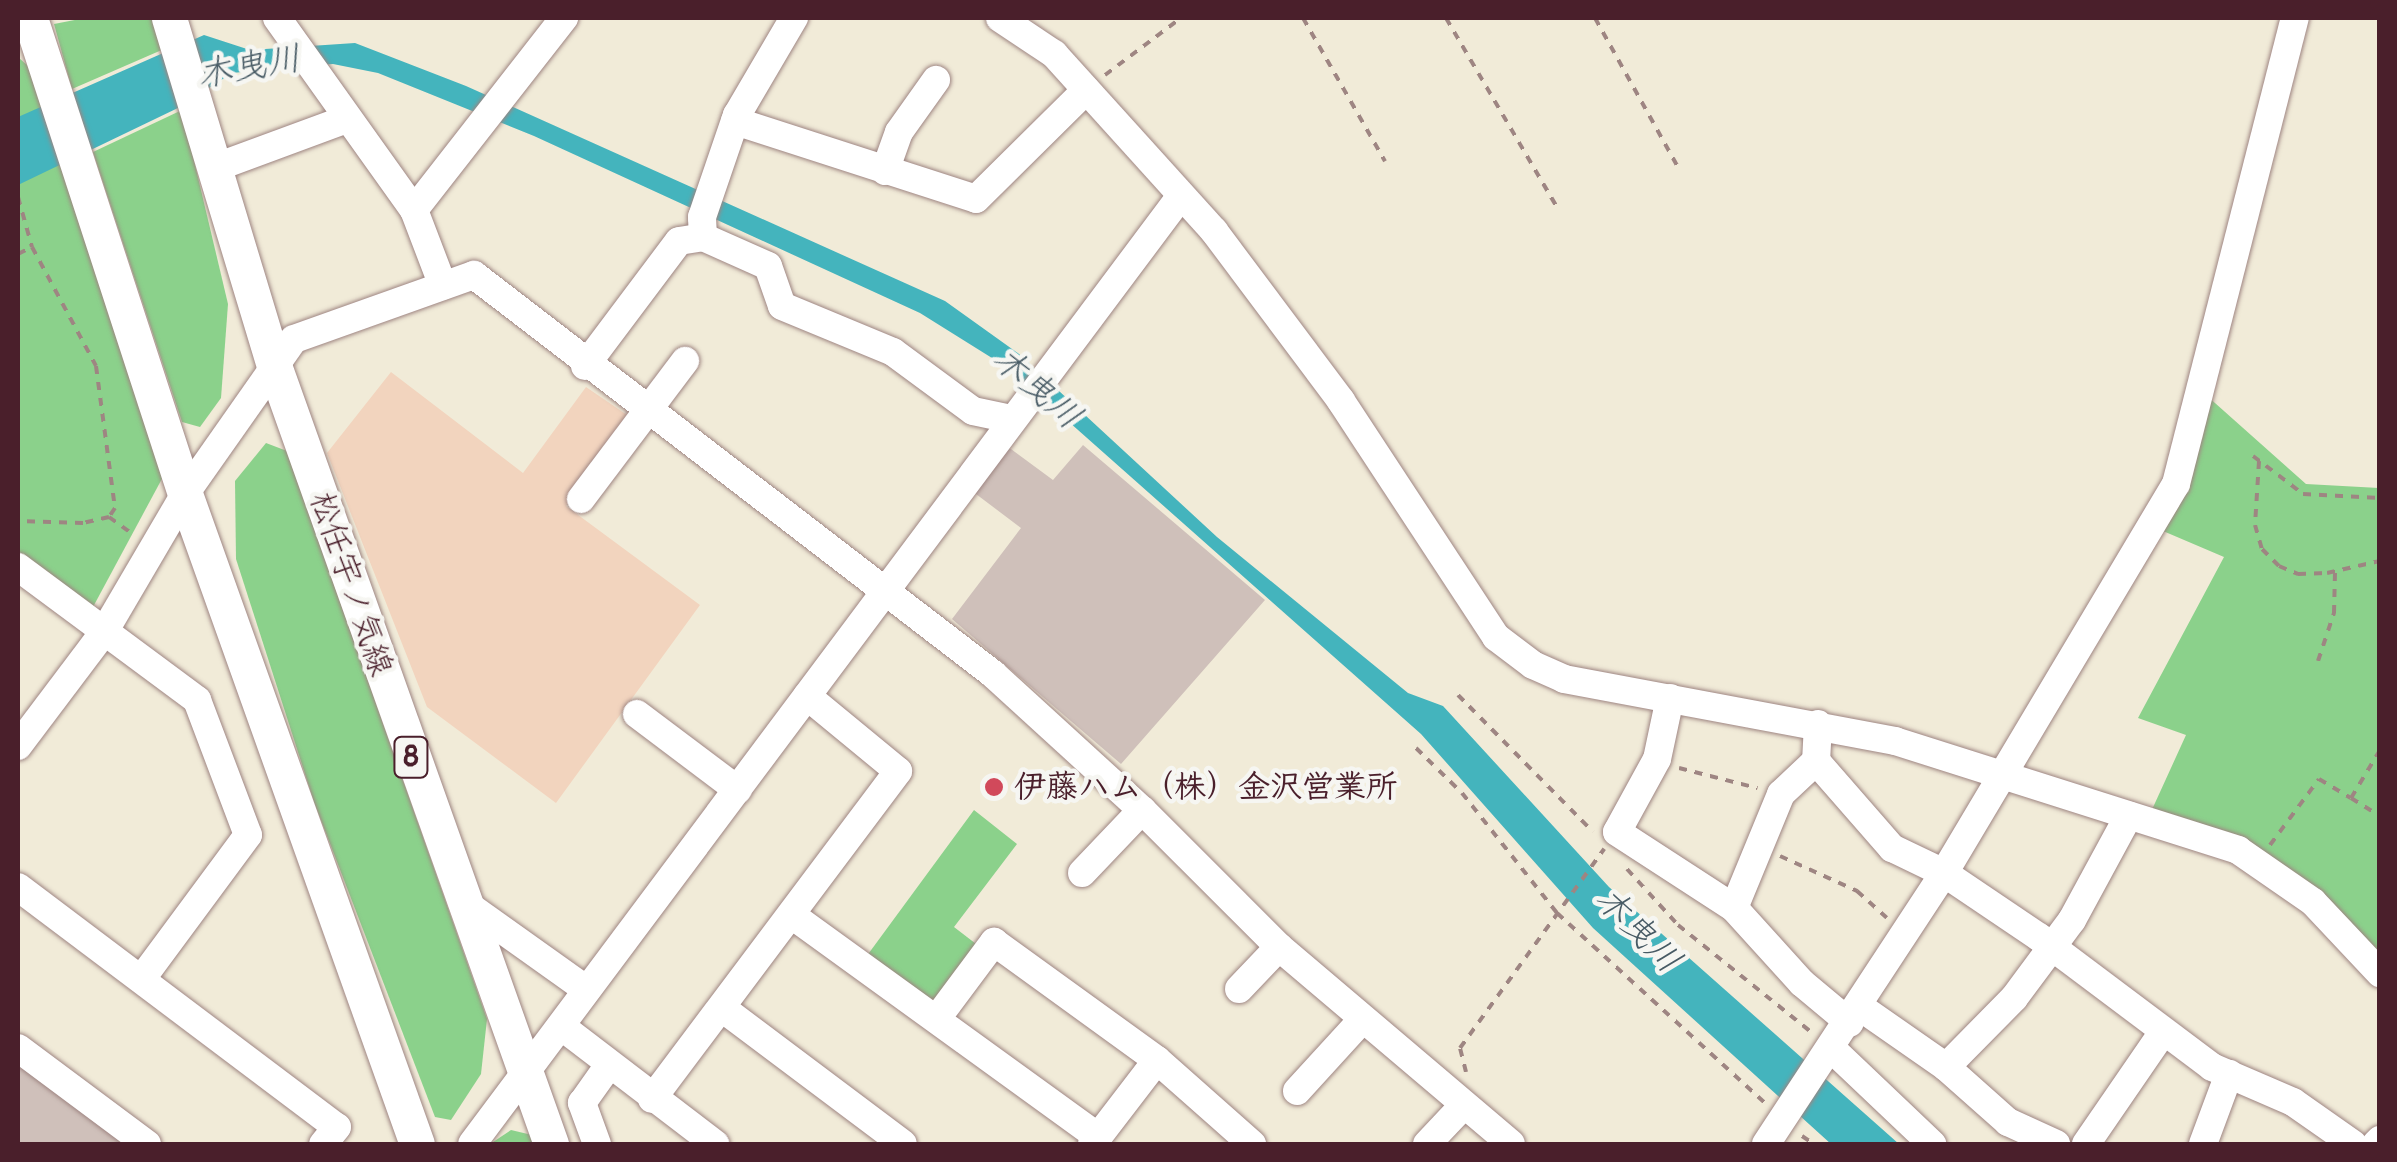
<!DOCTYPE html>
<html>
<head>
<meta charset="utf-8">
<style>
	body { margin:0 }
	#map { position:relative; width:2397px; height:1162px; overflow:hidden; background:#f1ebd8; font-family:Pangolin,"Klee One",sans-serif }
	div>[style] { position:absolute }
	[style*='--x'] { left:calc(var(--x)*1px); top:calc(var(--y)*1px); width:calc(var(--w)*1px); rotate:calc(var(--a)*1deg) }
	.built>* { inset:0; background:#f2d4be }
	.industrial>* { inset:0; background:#cfc0ba }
	.green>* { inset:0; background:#8bd18b }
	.water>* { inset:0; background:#44b4bd }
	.path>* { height:4px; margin-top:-2px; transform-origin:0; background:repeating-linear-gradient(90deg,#9e8582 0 8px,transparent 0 16px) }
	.roads { filter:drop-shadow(0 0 2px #9e8582) drop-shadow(0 0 2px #9e8582) }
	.minor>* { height:28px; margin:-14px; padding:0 14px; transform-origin:14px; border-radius:14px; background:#fff }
	.major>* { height:35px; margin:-17.5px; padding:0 17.5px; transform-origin:17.5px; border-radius:17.5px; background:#fff }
	.dots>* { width:28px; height:28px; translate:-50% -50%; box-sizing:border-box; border:5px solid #f6f6f2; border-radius:50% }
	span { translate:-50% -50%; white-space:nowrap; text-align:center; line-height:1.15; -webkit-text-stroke:9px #f6f6f2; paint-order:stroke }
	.shield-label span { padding:2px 8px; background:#f6f6f2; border:2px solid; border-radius:8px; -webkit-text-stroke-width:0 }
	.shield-label { font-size:30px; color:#4a1f2b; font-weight:700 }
	.street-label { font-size:32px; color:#4a1f2b }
	.poi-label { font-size:32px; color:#4a1f2b; font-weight:700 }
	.left { translate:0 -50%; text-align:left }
	.water-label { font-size:35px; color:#485b65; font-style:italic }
	.frame { position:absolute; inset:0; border:20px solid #4a1f2b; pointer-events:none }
</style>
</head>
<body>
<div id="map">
	<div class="built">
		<i style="clip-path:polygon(391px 372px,523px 473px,586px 387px,627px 415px,566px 506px,700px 605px,556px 803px,427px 707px,327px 453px)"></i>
	</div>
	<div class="industrial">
		<i style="clip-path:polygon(1083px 445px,1265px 600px,1121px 764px,952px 619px,1021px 528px,972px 491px,1007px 446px,1053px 480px)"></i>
		<i style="clip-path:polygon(18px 1063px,128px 1144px,18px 1144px)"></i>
	</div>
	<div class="green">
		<i style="clip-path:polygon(85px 18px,155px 18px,164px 49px,72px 89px,54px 24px)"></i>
		<i style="clip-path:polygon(18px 57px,39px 76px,164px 475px,93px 607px,18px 553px)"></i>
		<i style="clip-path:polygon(182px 110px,228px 304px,221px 398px,200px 427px,182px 422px,93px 152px)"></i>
		<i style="clip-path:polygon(2206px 395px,2306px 484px,2379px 488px,2379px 969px,2321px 898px,2150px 814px,2186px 735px,2138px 718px,2224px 557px,2163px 531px)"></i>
		<i style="clip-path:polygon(266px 443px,287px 451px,487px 1019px,481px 1074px,451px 1120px,435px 1117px,314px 802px,236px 559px,235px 481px)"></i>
		<i style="clip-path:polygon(974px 810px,1017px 844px,954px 927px,980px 947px,929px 1005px,866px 957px)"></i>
		<i style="clip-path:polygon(511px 1130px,532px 1135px,534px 1144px,490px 1144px)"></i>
	</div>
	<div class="water">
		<i style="clip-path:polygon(204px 35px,250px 50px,355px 43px,466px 86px,945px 301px,1019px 354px,1217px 537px,1408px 693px,1443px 706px,1609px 887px,1899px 1144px,1831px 1144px,1593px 928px,1421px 734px,1008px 368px,920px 313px,534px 136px,378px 73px,333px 64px,232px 73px,180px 107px,18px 185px,18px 117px)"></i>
	</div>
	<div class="path">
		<i style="--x:1303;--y:18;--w:165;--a:60.2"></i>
		<i style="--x:1446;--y:18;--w:221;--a:59.6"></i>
		<i style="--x:1595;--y:18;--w:175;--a:60.9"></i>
		<i style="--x:1105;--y:75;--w:95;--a:-36.9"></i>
		<i style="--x:18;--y:197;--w:52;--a:74.4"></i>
		<i style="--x:18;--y:254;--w:16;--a:-27"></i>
		<i style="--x:32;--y:247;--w:135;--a:61.7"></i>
		<i style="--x:96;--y:366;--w:143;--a:82.4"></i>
		<i style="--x:115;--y:508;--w:11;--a:124"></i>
		<i style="--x:109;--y:517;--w:27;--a:167"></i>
		<i style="--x:83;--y:523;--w:65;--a:-178.2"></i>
		<i style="--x:2253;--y:456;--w:63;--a:37.2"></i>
		<i style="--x:2303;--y:494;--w:77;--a:3"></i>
		<i style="--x:2259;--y:461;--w:64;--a:93.6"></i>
		<i style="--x:2255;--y:525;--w:25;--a:74"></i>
		<i style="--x:2262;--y:549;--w:24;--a:45"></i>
		<i style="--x:2279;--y:566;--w:21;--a:23"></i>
		<i style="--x:2298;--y:574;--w:29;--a:-2"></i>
		<i style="--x:2327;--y:573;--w:54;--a:-12.8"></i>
		<i style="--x:109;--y:517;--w:31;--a:36"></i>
		<i style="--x:2318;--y:661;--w:51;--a:-71.6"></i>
		<i style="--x:2334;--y:613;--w:42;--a:-88.6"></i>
		<i style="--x:1458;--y:695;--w:192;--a:45.4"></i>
		<i style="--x:1416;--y:748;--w:64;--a:44.4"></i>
		<i style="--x:1462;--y:793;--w:153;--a:51.6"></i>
		<i style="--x:1557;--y:913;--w:282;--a:42.4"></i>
		<i style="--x:2380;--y:750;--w:56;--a:121.1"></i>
		<i style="--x:2351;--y:798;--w:34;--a:32"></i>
		<i style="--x:1679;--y:768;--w:81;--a:14.4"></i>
		<i style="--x:2270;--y:845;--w:82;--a:-53.4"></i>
		<i style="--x:2319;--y:779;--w:37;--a:31"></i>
		<i style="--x:1780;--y:856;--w:85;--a:24.4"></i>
		<i style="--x:1857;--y:891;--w:40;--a:42"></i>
		<i style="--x:1627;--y:869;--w:76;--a:47.7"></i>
		<i style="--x:1678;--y:925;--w:169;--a:38.8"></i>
		<i style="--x:1466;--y:1072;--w:25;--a:-104"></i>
		<i style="--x:1460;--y:1048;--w:246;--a:-54.1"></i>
		<i style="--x:1802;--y:1136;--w:14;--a:34"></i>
	</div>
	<div class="roads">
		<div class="minor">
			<i style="--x:277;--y:18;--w:236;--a:54.5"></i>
			<i style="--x:414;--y:210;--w:81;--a:69.1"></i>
			<i style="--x:1000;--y:18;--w:65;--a:33.7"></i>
			<i style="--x:1054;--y:54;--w:239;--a:47.9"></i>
			<i style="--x:1214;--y:231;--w:212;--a:53.2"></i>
			<i style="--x:1341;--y:401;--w:282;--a:56.7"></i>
			<i style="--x:1496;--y:637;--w:46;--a:37.1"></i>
			<i style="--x:1533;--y:665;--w:34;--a:24"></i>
			<i style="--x:1564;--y:679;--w:337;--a:10.6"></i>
			<i style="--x:1895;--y:741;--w:360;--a:17.6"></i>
			<i style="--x:2238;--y:850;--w:91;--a:34.7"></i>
			<i style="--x:2313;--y:902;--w:98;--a:46.7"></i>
			<i style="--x:735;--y:121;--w:253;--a:17.9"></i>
			<i style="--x:976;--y:199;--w:155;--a:-44.7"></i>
			<i style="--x:214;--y:168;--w:139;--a:-20.3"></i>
			<i style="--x:885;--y:171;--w:41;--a:-70.3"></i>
			<i style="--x:899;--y:132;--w:64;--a:-54.6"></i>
			<i style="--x:414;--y:210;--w:244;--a:-52"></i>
			<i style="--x:703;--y:237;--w:20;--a:-93"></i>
			<i style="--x:702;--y:217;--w:108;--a:-71.1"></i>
			<i style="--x:737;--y:115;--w:113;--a:-59.6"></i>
			<i style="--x:585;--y:366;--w:156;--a:-53.1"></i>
			<i style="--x:679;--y:241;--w:24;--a:-9"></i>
			<i style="--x:703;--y:237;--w:71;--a:24"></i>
			<i style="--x:768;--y:266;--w:42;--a:70.7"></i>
			<i style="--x:782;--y:306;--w:120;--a:22.5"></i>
			<i style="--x:893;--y:352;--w:99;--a:36.4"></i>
			<i style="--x:973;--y:411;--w:40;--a:12"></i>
			<i style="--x:581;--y:499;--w:173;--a:-53"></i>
			<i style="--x:18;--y:567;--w:223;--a:36.6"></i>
			<i style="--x:197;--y:700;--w:144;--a:69.3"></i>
			<i style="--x:248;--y:835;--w:178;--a:126.5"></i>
			<i style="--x:1670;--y:698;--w:62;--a:102"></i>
			<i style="--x:1657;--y:759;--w:83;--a:118.7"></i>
			<i style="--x:1617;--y:832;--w:140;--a:33"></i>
			<i style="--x:637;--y:714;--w:126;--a:37"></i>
			<i style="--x:1818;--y:724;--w:37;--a:93"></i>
			<i style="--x:1816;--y:761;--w:116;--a:48.9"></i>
			<i style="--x:1892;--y:848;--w:58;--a:25.7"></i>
			<i style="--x:1944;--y:873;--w:115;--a:34"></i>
			<i style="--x:2039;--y:937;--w:216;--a:36.9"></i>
			<i style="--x:2212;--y:1067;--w:88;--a:23.4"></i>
			<i style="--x:2293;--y:1102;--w:73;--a:35"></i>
			<i style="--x:18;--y:746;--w:143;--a:-53"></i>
			<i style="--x:104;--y:632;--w:160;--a:-59.6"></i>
			<i style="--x:185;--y:494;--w:189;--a:-54.9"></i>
			<i style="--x:294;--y:339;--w:191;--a:-19.6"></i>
			<i style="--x:474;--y:275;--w:655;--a:37.55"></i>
			<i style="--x:993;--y:674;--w:202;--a:42.4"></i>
			<i style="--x:1142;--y:810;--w:194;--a:45"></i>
			<i style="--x:1279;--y:947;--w:304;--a:40.3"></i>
			<i style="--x:1816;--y:761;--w:48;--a:136.7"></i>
			<i style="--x:1781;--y:794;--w:123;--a:112.4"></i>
			<i style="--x:1734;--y:908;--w:101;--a:47.8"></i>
			<i style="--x:1802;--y:983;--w:62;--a:39.8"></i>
			<i style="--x:1082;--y:873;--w:87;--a:-46.4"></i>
			<i style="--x:18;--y:887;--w:399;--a:37"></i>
			<i style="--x:337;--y:1127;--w:22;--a:129"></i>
			<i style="--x:462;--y:901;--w:153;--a:35.5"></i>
			<i style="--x:793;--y:916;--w:377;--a:35.9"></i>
			<i style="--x:1098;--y:1137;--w:9;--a:131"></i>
			<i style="--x:1239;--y:989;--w:58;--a:-46.4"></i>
			<i style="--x:1860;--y:1007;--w:105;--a:34.9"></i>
			<i style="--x:1946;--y:1067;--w:83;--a:41.6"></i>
			<i style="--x:2008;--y:1122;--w:53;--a:24.6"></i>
			<i style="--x:722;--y:1008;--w:226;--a:36.9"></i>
			<i style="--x:938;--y:1017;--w:94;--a:-53.3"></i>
			<i style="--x:994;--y:942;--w:201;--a:35.9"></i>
			<i style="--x:1157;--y:1060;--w:127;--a:41.5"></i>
			<i style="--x:562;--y:1027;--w:193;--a:37.4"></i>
			<i style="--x:18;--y:1048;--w:161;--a:36.7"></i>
			<i style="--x:1833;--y:1050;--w:137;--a:43.5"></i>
			<i style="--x:1946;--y:1067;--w:97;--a:-45.4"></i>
			<i style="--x:2014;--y:998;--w:97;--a:-53.4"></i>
			<i style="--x:2072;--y:920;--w:119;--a:-61.5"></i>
			<i style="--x:1297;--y:1091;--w:95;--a:-47.6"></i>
			<i style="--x:652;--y:1099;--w:410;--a:-53.1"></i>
			<i style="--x:898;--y:771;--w:118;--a:-140.5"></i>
			<i style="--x:1098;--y:1137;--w:97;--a:-52.5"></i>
			<i style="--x:472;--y:1144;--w:1182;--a:-53.22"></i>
			<i style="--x:597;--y:1144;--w:44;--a:-110.1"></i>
			<i style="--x:582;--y:1103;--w:47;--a:-54.6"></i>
			<i style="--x:1427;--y:1144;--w:51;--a:-46.6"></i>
			<i style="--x:1766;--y:1144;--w:324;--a:-56.7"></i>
			<i style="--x:1944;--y:873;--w:453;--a:-59.2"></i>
			<i style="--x:2176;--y:484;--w:481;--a:-75.7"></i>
			<i style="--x:2086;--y:1144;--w:136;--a:-55.5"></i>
			<i style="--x:2203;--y:1144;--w:75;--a:-69.6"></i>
			<i style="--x:2376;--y:1144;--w:6;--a:-45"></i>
		</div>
		<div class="major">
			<i style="--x:30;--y:18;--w:501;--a:71.96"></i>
			<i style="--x:185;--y:494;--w:690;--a:70.36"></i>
			<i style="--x:169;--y:18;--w:366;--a:73.2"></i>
			<i style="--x:275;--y:368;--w:824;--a:70.42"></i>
		</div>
	</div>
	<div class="dots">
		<i style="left:994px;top:787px;background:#d1495b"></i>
	</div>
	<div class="shield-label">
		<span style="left:411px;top:757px">8</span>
	</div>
	<div class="street-label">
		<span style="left:351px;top:584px;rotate:71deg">松任宇ノ気線</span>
	</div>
	<div class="poi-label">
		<span class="left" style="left:1014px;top:787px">伊藤ハム（株）金沢営業所</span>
	</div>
	<div class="water-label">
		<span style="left:249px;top:67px;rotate:-10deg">木曳川</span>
		<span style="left:1037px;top:388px;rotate:41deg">木曳川</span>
		<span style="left:1638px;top:930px;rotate:45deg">木曳川</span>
	</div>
	<div class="frame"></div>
</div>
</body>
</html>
